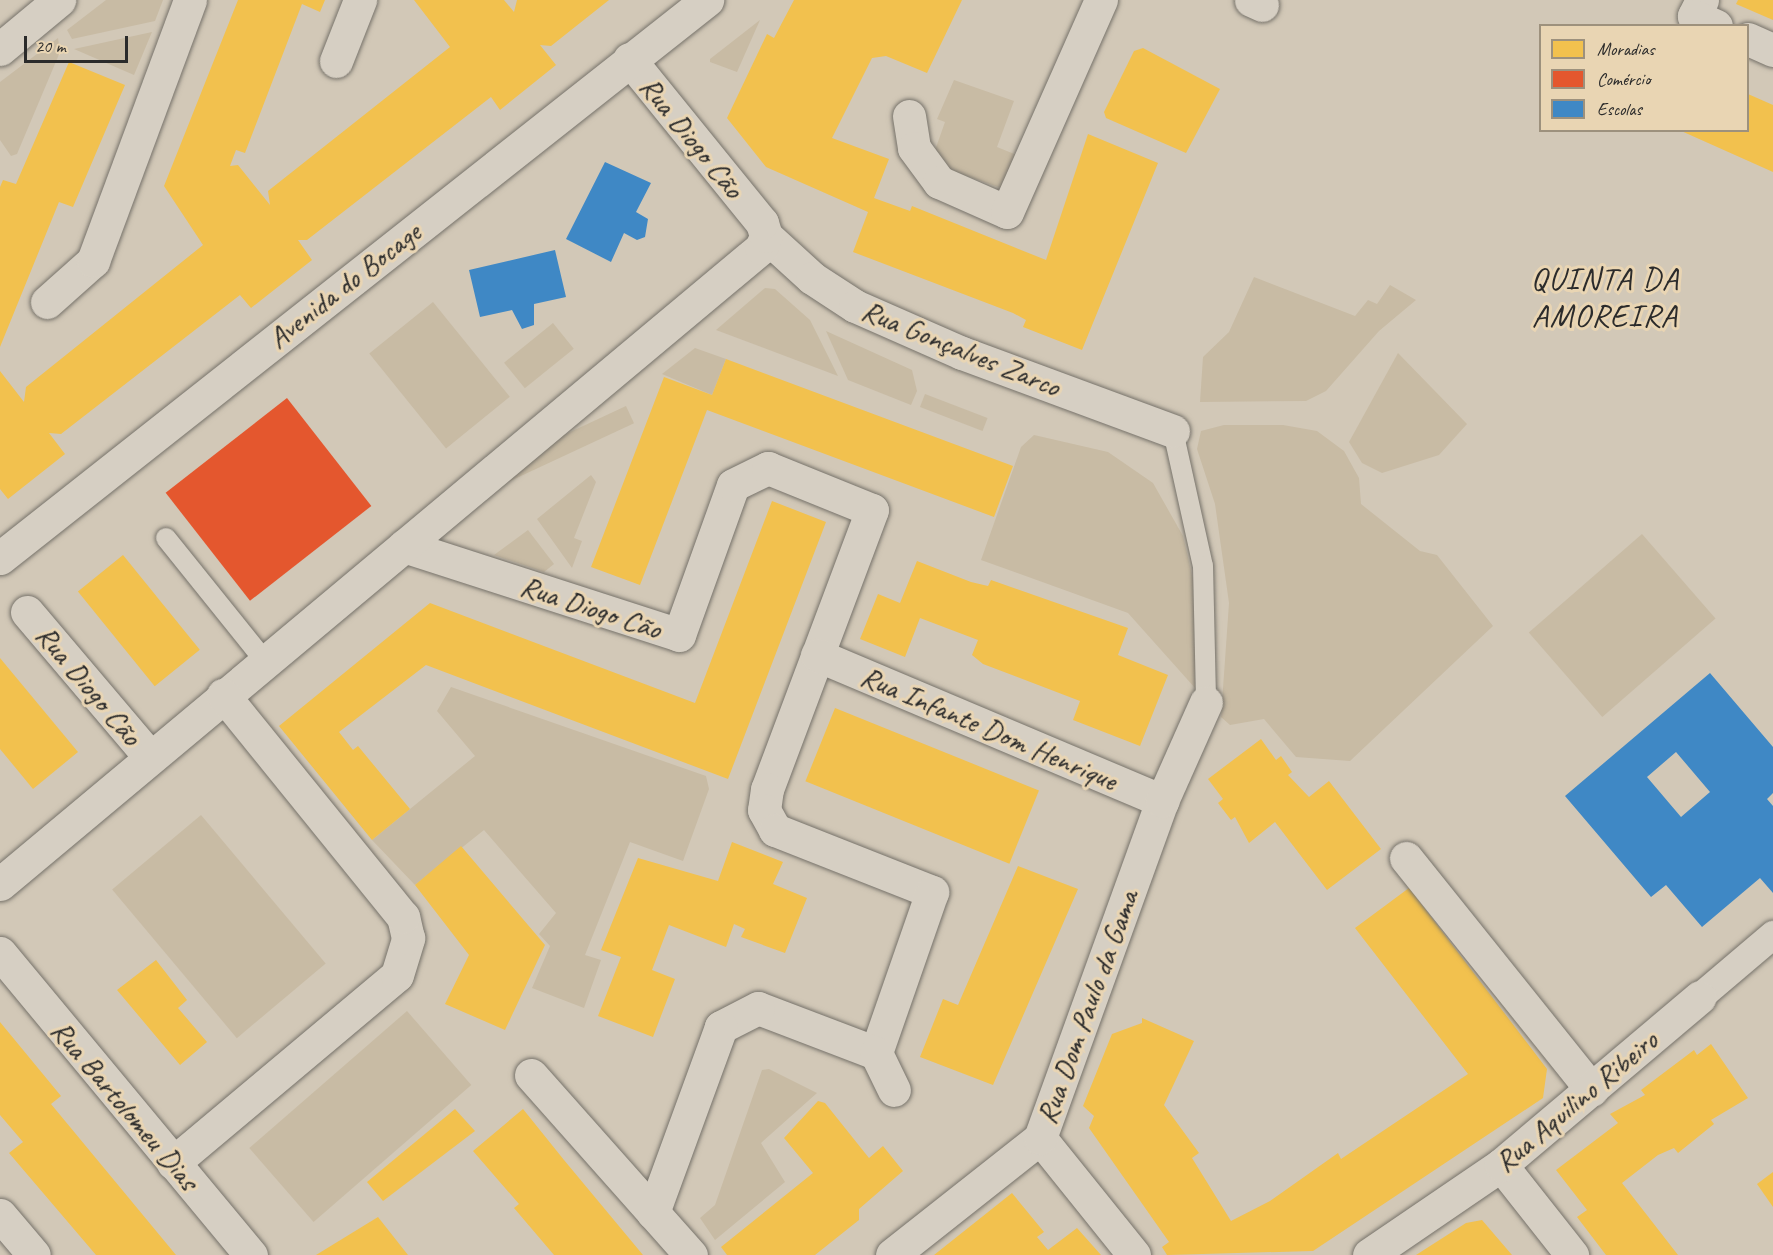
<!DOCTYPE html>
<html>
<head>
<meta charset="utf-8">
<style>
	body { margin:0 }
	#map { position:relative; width:1773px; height:1255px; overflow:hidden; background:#d2c8b7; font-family:Caveat,sans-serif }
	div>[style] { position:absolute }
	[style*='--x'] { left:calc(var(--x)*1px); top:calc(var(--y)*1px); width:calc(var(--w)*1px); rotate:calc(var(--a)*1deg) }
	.green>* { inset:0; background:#c8bba4; transform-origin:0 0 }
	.homes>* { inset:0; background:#f2c14e; transform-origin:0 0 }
	.shops>* { inset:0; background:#e4572e; transform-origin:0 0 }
	.schools>* { inset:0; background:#3f88c5 }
	.roads { filter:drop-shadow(0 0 2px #76726a) drop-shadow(0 0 2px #76726a) }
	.service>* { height:20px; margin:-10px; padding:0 10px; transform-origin:10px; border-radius:10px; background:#d6cfc3 }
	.pedestrian>* { height:28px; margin:-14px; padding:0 14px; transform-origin:14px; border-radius:14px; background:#d6cfc3 }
	.minor>* { height:33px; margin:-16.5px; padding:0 16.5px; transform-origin:16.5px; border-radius:16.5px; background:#d6cfc3 }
	.secondary>* { height:33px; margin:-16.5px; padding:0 16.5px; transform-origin:16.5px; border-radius:16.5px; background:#d6cfc3 }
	span { translate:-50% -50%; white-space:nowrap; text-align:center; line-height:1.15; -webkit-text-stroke:6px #e9d5b3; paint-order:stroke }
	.street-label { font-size:30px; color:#2b2b2b }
	.neighbourhood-label { font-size:32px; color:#2b2b2b; letter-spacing:1.5px }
	.legend { position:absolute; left:1539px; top:24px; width:210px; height:108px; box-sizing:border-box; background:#e9d5b3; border:2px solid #9d917d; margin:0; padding:8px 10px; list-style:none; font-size:18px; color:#2b2b2b }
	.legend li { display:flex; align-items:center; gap:12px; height:30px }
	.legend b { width:30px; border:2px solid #9d917d }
	.scale { position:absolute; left:24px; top:36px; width:104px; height:27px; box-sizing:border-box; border:3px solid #2b2b2b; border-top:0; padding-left:8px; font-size:18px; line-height:21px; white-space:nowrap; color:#2b2b2b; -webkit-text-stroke:4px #e9d5b3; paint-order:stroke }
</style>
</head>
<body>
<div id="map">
	<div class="green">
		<i style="clip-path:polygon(106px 0,163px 0,155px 21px,72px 39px,67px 30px)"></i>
		<i style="clip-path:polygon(760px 20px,737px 72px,710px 62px,710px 59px)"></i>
		<i style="clip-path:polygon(152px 32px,134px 75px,74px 49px)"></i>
		<i style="clip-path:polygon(58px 38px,60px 52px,17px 154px,11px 156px,0 140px,0 82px)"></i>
		<i style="clip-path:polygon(954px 80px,1014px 101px,997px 147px,1022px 157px,1001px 188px,941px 167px,933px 156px,945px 122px,937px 119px)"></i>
		<i style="clip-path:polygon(1254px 277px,1355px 316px,1368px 300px,1377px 304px,1390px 285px,1416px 300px,1379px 331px,1326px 391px,1306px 401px,1200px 402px,1203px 357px,1229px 332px)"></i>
		<i style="clip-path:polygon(765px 288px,775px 289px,810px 320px,838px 376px,716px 330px)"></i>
		<i style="left:433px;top:302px;width:122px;height:82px;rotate:51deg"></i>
		<i style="left:553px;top:323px;width:33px;height:63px;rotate:51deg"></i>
		<i style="clip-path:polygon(826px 331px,912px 370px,917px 391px,911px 405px,848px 380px)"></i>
		<i style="clip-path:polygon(695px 348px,726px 359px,712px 395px,662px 374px)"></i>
		<i style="clip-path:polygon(1398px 353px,1467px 424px,1439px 455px,1382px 473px,1362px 463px,1349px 442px)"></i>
		<i style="left:925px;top:394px;width:67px;height:14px;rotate:21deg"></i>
		<i style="left:626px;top:406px;width:19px;height:189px;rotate:65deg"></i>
		<i style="clip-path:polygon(1224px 425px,1283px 425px,1317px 431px,1344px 451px,1359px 478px,1361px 504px,1420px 551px,1437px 555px,1493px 626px,1350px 761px,1296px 757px,1264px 719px,1230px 725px,1221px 717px,1229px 603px,1215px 504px,1197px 449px,1201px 431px)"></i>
		<i style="clip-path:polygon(1034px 435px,1108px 452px,1153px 483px,1183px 536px,1195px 588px,1195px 688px,1128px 613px,981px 560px,1021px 447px)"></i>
		<i style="clip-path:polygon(591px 475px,596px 482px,574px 538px,582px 541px,572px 568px,537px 519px)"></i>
		<i style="clip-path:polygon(528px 530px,554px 564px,544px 572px,494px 555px)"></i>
		<i style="left:1642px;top:534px;width:112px;height:150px;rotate:49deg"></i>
		<i style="clip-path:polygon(451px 687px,706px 776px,709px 789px,683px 861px,630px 842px,585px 955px,601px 960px,584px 1008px,532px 988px,550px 946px,539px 934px,556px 913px,484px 830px,415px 885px,372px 840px,475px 756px,437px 711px)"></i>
		<i style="left:201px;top:815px;width:194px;height:116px;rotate:50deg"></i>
		<i style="left:407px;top:1011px;width:98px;height:209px;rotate:49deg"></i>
		<i style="clip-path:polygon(769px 1069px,817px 1093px,761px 1143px,785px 1182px,715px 1240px,700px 1218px,715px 1205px,762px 1070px)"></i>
	</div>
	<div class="homes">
		<i style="clip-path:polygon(238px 0,325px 0,320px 12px,302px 4px,245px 153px,236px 150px,230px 166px,238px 165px,270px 205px,268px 191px,450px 47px,414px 0,504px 0,514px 12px,517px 0,609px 0,551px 46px,540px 45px,556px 65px,500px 110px,491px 97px,307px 240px,298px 240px,312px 260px,251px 308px,240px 295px,61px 434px,49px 433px,65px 454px,8px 499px,0 489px,0 371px,24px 402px,26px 387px,203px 245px,164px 186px)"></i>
		<i style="clip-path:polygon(794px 0,962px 0,927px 73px,886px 56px,872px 58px,832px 138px,889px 159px,874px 198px,910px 211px,912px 206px,1046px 260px,1088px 134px,1158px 163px,1082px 350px,1023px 327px,1026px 320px,1013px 313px,853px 252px,868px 212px,766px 167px,727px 118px,767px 34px,774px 38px)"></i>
		<i style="clip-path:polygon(1738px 0,1773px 0,1773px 20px,1736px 4px)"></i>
		<i style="clip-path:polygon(1143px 48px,1220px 89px,1186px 153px,1106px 118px,1104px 112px,1134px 51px)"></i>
		<i style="clip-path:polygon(69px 62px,125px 85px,73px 207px,59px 202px,0 347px,0 187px,3px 180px,16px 184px)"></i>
		<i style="clip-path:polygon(1748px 94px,1773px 105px,1773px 172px,1679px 130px,1748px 130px)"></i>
		<i style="clip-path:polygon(726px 359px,1013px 466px,994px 517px,707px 410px,640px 585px,591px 567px,664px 377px,712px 395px)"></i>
		<i style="clip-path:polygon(772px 501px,826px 522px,728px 779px,426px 665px,339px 732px,353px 750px,358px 746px,410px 809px,372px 840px,279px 726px,430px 603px,695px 703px)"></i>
		<i style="left:123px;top:555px;width:122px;height:58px;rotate:51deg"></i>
		<i style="clip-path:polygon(917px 561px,971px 582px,988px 586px,991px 580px,1128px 628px,1118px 655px,1168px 675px,1140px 746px,1073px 720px,1080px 701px,983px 664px,972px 655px,978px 640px,920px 618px,905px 657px,860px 639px,878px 594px,900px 603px)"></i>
		<i style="clip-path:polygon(0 658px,78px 752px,33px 789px,0 749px)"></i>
		<i style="left:835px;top:708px;width:220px;height:79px;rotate:22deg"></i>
		<i style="clip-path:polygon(1261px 739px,1276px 760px,1281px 756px,1292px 772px,1288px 775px,1309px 797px,1329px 781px,1381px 849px,1327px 890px,1275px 822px,1249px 843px,1235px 817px,1231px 820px,1218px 803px,1223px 799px,1208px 779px)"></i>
		<i style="clip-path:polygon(732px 842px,783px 862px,773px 884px,807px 898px,785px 953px,741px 937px,745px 929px,734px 924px,726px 947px,669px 925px,652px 970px,675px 979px,653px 1037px,598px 1016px,621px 957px,601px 950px,638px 858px,718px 881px)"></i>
		<i style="clip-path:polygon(461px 846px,545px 945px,505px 1030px,445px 1004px,469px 955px,415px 885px)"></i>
		<i style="clip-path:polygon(1018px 866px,1078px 889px,993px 1085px,920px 1057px,943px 999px,958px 1005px)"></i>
		<i style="clip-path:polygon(1409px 888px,1547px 1069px,1543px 1098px,1313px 1251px,1167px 1255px,1162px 1247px,1169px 1242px,1089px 1128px,1094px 1116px,1083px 1106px,1112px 1034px,1142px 1023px,1142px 1018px,1194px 1041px,1164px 1105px,1199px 1153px,1192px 1158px,1231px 1221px,1270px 1201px,1338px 1153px,1341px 1159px,1468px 1074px,1355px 928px)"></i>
		<i style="clip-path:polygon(156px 960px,187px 1000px,178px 1008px,207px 1042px,180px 1065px,117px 990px)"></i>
		<i style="clip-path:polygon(0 1022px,61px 1096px,51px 1104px,176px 1255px,96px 1255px,9px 1153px,23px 1142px,0 1115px)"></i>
		<i style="clip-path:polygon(1711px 1044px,1748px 1098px,1711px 1120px,1714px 1124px,1678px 1153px,1674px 1148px,1658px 1155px,1622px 1183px,1678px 1255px,1606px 1255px,1577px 1217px,1587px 1210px,1556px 1170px,1618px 1123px,1610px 1114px,1645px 1095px,1641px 1090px,1694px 1050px,1697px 1055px)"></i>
		<i style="clip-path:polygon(818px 1101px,825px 1103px,869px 1158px,883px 1146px,903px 1171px,859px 1209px,859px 1220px,815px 1255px,727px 1255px,721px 1247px,813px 1173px,784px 1138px)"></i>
		<i style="clip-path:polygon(455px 1109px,475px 1131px,383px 1201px,367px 1182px)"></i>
		<i style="clip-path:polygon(523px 1109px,564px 1160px,643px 1255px,554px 1255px,514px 1208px,519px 1204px,473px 1151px)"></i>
		<i style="clip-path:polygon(1773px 1172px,1773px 1207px,1757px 1184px)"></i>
		<i style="clip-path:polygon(1012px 1193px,1044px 1232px,1037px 1237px,1048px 1250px,1077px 1228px,1101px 1255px,934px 1255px)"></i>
		<i style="clip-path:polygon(378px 1217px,408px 1255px,316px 1255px)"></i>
		<i style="clip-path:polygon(1482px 1220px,1512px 1255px,1416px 1255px,1466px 1223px)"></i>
	</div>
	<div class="shops">
		<i style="left:287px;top:398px;width:137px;height:154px;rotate:52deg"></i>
	</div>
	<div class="schools">
		<i style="clip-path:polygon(605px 162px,651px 183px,636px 212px,648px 219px,645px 237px,637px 240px,624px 233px,611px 262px,566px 239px)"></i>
		<i style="clip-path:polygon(555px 250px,566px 297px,534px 304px,534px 325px,522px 329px,512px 310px,480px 317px,469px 270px)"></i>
		<i style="clip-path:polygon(evenodd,1710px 673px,1773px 747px,1773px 793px,1767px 799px,1773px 806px,1773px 893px,1760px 878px,1702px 927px,1666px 885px,1651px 897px,1565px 796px,1710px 673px,1676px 752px,1710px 792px,1681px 817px,1647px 777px,1676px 752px)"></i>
	</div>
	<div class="roads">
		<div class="service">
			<i style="--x:1173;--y:431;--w:138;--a:77.5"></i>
			<i style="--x:1203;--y:566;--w:136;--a:88.7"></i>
			<i style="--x:166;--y:538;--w:158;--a:51.2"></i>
		</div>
		<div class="pedestrian">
			<i style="--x:1700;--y:997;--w:96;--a:-40.3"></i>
		</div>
		<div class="minor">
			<i style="--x:1251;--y:0;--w:12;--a:24"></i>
			<i style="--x:1702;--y:0;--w:18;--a:117"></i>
			<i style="--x:1694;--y:16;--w:24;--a:24"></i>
			<i style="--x:1748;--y:39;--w:27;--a:24"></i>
			<i style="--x:0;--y:49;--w:77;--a:-39.7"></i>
			<i style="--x:336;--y:61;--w:66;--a:-68.5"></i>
			<i style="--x:909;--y:116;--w:32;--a:81"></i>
			<i style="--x:914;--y:148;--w:42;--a:53.7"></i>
			<i style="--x:939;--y:182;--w:74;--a:23.8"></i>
			<i style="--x:1007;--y:212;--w:232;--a:-66.1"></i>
			<i style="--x:766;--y:236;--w:62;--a:42.4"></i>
			<i style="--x:812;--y:278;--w:51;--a:33.1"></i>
			<i style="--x:855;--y:306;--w:117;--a:23.7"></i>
			<i style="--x:962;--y:353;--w:225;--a:20.3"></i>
			<i style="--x:47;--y:302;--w:62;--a:-41.7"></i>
			<i style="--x:93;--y:261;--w:278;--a:-69.6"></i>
			<i style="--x:404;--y:546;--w:289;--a:17.9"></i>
			<i style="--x:679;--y:635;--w:159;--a:-70.2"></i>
			<i style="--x:733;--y:485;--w:39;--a:-26"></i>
			<i style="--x:768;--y:468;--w:112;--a:22"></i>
			<i style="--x:872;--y:510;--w:298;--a:110.6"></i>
			<i style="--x:767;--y:789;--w:21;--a:98"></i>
			<i style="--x:764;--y:810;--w:23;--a:61"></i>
			<i style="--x:775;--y:830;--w:169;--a:21.5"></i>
			<i style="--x:932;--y:892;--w:170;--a:109.2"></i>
			<i style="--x:876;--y:1053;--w:126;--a:-159.1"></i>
			<i style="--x:758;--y:1008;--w:42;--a:152.8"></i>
			<i style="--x:721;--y:1027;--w:198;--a:110.1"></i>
			<i style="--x:27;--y:612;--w:190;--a:49.7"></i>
			<i style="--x:817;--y:655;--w:375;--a:22.9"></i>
			<i style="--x:1406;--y:858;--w:297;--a:51.3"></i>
			<i style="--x:0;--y:884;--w:992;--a:-39.89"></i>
			<i style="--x:761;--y:248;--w:13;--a:-67"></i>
			<i style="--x:766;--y:236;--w:14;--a:-107"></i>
			<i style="--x:762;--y:223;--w:211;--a:-129"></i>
			<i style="--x:0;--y:953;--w:393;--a:50.3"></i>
			<i style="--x:876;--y:1053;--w:41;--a:64.1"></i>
			<i style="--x:531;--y:1075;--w:241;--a:48.4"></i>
			<i style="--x:1040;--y:1138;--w:150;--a:51.2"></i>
			<i style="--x:173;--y:1163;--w:292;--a:-40"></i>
			<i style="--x:397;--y:975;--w:39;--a:-73"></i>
			<i style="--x:408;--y:938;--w:22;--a:-103"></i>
			<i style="--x:403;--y:917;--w:286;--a:-129"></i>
			<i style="--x:1501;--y:1165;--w:115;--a:51.7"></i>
			<i style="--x:0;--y:1215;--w:52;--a:49.6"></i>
			<i style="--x:892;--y:1255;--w:189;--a:-38.3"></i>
			<i style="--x:1040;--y:1138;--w:358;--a:-70.1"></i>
			<i style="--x:1162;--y:801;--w:108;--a:-66"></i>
			<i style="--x:1369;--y:1255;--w:160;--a:-34.3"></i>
			<i style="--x:1501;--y:1165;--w:260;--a:-40.2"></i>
		</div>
		<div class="secondary">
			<i style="--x:0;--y:558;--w:901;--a:-38.28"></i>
		</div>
	</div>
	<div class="street-label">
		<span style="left:692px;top:137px;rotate:51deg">Rua Diogo Cão</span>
		<span style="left:344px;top:285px;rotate:-38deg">Avenida do Bocage</span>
		<span style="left:961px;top:348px;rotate:22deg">Rua Gonçalves Zarco</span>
		<span style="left:591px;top:607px;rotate:18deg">Rua Diogo Cão</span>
		<span style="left:89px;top:685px;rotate:50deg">Rua Diogo Cão</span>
		<span style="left:989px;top:728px;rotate:23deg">Rua Infante Dom Henrique</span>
		<span style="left:1087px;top:1007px;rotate:-70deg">Rua Dom Paulo da Gama</span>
		<span style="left:1576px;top:1101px;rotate:-40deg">Rua Aquilino Ribeiro</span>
		<span style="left:125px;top:1105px;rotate:50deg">Rua Bartolomeu Dias</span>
	</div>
	<div class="neighbourhood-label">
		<span style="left:1605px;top:298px">QUINTA DA<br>AMOREIRA</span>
	</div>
	<ul class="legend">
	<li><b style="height:16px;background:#f2c14e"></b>Moradias</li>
	<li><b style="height:16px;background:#e4572e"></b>Comércio</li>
	<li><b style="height:16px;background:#3f88c5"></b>Escolas</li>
	</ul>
	<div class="scale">20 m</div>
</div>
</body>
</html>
